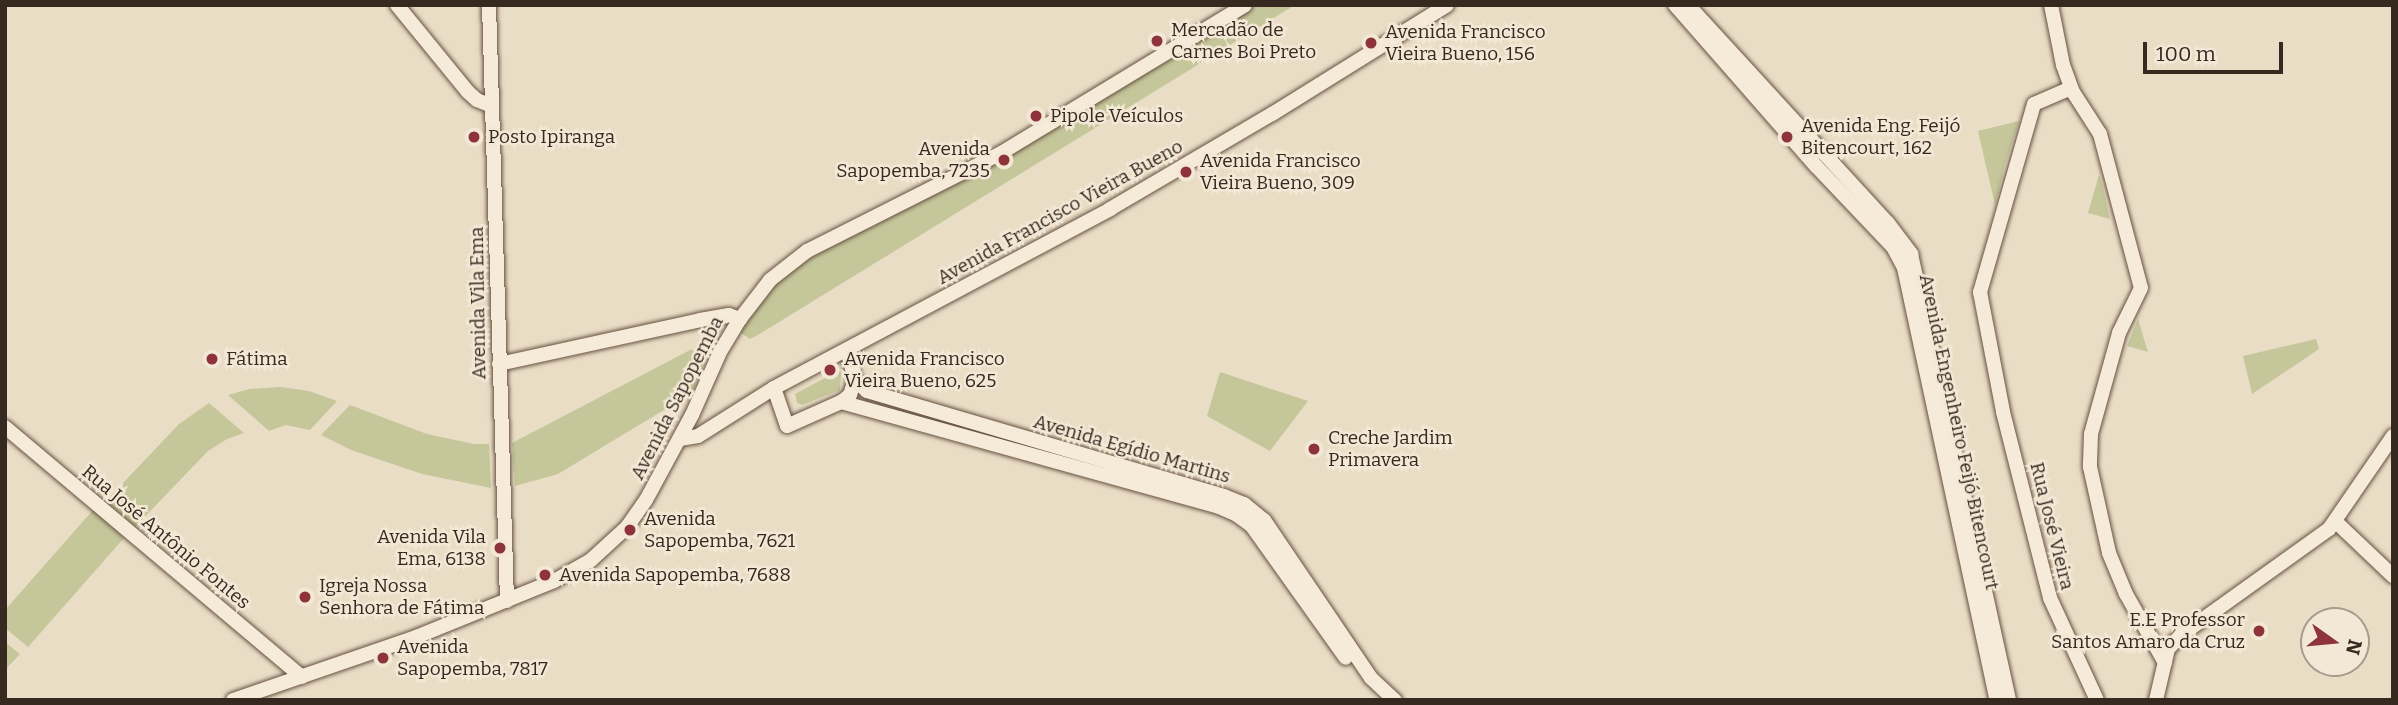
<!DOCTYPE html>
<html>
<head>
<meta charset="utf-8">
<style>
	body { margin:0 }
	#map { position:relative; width:2398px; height:705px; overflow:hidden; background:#eaddc6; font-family:Bitter,serif }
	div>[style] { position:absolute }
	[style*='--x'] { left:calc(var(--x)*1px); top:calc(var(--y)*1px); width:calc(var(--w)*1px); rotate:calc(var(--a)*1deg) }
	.green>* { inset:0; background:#c5c79b }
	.roads { filter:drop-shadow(0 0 2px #665140) drop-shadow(0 0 2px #665140) }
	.secondary>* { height:14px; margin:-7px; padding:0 7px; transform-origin:7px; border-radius:7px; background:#f6ebd8 }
	.dots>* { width:19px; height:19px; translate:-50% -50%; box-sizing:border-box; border:4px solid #f2e8d5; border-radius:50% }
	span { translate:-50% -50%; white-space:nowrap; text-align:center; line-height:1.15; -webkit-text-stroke:5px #f2e8d5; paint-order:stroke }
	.poi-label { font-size:19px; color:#352920 }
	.left { translate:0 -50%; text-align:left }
	.right { translate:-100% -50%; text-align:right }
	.street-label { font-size:19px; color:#352920 }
	.frame { position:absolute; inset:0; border:7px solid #352920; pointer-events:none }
	.north { position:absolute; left:2300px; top:607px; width:70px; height:70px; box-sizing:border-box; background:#f2e8d5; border:2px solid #a69c8d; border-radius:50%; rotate:105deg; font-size:19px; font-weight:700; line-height:28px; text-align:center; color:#352920 }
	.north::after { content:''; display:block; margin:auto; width:24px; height:32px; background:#8d3339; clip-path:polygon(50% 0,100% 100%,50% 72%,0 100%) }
	.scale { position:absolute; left:2143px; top:42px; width:140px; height:32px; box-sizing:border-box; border:4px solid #352920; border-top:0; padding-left:9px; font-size:21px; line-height:24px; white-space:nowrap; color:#352920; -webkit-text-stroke:5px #f2e8d5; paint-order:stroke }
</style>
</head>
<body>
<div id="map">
	<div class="green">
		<i style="clip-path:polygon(1242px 5px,1295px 5px,758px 335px,750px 339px,741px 333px,741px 330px,777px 283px,815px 254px)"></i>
		<i style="clip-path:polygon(2019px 121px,2005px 165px,1995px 205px,1978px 131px)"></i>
		<i style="clip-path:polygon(2099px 175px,2102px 184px,2110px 219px,2088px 213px)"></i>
		<i style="clip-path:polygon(2138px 319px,2144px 339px,2148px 352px,2127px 346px)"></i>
		<i style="clip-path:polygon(713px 338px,692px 393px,558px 474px,515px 486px,512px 443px)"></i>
		<i style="clip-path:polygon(2316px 339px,2319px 349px,2252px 394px,2243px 356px)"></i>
		<i style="clip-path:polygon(838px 371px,841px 372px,840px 390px,802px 405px,797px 403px,795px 394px)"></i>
		<i style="clip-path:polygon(1220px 372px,1308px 401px,1270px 451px,1207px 416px)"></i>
		<i style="clip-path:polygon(281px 387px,309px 391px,337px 401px,310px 430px,286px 425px,269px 431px,228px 395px,249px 389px)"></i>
		<i style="clip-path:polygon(209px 403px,244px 433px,227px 439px,208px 451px,134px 528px,104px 503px,179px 424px)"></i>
		<i style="clip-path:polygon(350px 405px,427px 434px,474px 444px,489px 444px,491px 488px,422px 474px,351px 450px,321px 435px)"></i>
		<i style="clip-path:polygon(93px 510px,124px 538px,28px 647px,5px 628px,5px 610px)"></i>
		<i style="clip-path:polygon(5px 642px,20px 654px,5px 670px)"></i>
	</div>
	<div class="roads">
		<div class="secondary">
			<i style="--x:397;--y:5;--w:112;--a:50.8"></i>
			<i style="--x:468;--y:92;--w:12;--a:42"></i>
			<i style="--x:477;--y:100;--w:16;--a:22"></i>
			<i style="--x:489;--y:5;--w:596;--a:88.27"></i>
			<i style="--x:1675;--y:5;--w:214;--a:48.8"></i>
			<i style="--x:1816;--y:166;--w:112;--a:46.5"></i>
			<i style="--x:1893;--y:247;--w:24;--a:62"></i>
			<i style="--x:1904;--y:268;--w:442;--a:77.9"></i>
			<i style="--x:1688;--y:5;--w:296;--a:47.5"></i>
			<i style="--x:1888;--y:223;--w:39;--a:53"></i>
			<i style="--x:1911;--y:254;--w:457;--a:77.6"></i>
			<i style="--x:2051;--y:5;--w:61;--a:78.7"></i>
			<i style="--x:2063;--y:65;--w:29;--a:70"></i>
			<i style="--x:2073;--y:92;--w:50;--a:57.3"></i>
			<i style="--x:2100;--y:134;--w:159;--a:75.1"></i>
			<i style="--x:2141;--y:288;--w:50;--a:116.1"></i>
			<i style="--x:2119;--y:333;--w:105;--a:105.5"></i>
			<i style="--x:2091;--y:434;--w:33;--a:92"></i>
			<i style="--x:2090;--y:467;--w:88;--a:77.5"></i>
			<i style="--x:2109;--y:553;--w:44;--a:67.5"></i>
			<i style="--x:2126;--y:594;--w:79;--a:60.5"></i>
			<i style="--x:2071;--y:88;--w:40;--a:156.6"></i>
			<i style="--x:2034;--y:104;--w:196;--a:106"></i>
			<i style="--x:1980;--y:292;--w:122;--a:79.1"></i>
			<i style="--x:2003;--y:412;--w:192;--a:75.8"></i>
			<i style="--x:2050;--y:598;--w:112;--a:65.3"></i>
			<i style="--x:499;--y:364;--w:206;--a:-12.3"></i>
			<i style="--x:700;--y:320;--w:29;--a:-10"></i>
			<i style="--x:729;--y:315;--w:12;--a:20"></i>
			<i style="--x:855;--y:380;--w:16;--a:43"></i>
			<i style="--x:867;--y:391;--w:372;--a:16.4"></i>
			<i style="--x:1224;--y:496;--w:22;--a:22"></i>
			<i style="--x:1244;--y:504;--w:26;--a:39"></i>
			<i style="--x:1264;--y:520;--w:191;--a:55.9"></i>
			<i style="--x:1371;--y:678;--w:33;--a:43"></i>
			<i style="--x:774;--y:388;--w:40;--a:71.1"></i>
			<i style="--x:787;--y:426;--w:59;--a:-24"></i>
			<i style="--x:841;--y:402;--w:11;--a:-38"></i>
			<i style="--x:850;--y:395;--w:16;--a:-72"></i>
			<i style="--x:855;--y:380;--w:30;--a:-105"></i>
			<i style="--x:841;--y:402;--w:390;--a:15.5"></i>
			<i style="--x:1217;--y:506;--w:22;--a:24"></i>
			<i style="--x:1237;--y:515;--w:17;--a:36"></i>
			<i style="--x:1251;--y:525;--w:163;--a:54.5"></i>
			<i style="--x:5;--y:427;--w:388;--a:40.1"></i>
			<i style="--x:680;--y:439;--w:18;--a:-9"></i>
			<i style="--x:698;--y:436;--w:90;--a:-32.3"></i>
			<i style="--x:774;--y:388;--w:381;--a:-28"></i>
			<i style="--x:1110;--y:209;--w:188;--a:-30.4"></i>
			<i style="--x:1272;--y:114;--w:206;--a:-31.9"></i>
			<i style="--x:2335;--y:521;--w:80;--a:43.5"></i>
			<i style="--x:233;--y:700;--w:194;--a:-19"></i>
			<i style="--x:416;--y:637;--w:149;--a:-22.1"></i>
			<i style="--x:554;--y:581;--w:43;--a:-29.6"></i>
			<i style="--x:591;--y:560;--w:49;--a:-42.5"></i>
			<i style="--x:627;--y:527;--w:33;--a:-55"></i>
			<i style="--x:646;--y:500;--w:97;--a:-61.6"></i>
			<i style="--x:692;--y:415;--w:69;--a:-66"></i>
			<i style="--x:720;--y:352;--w:39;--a:-59"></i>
			<i style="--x:740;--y:319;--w:49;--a:-52.4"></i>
			<i style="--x:770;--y:280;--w:47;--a:-38.1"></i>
			<i style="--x:807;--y:251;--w:217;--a:-26.8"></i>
			<i style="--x:1001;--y:153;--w:285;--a:-31.2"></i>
			<i style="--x:2156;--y:700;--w:52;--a:-76.8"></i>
			<i style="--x:2168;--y:649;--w:19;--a:-47"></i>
			<i style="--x:2181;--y:635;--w:182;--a:-35.6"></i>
			<i style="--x:2329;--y:529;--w:113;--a:-55.5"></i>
		</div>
	</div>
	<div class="dots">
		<i style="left:1157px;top:41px;background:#8d3339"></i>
		<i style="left:1371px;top:43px;background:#8d3339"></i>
		<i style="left:1036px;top:116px;background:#8d3339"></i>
		<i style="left:474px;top:137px;background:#8d3339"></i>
		<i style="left:1787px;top:137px;background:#8d3339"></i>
		<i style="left:1004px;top:160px;background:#8d3339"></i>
		<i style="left:1186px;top:172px;background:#8d3339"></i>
		<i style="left:212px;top:359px;background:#8d3339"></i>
		<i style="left:830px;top:370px;background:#8d3339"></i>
		<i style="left:1314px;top:449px;background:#8d3339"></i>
		<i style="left:630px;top:530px;background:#8d3339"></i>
		<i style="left:500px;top:548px;background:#8d3339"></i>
		<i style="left:545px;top:575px;background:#8d3339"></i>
		<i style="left:305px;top:597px;background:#8d3339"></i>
		<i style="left:2259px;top:631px;background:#8d3339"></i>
		<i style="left:383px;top:658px;background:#8d3339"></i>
	</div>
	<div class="poi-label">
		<span class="left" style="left:1171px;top:41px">Mercadão de<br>Carnes Boi Preto</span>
		<span class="left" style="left:1385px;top:43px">Avenida Francisco<br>Vieira Bueno, 156</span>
		<span class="left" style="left:1050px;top:116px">Pipole Veículos</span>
		<span class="left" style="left:1801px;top:137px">Avenida Eng. Feijó<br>Bitencourt, 162</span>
		<span class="left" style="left:488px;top:137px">Posto Ipiranga</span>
		<span class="right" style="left:990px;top:160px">Avenida<br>Sapopemba, 7235</span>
		<span class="left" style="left:1200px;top:172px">Avenida Francisco<br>Vieira Bueno, 309</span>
		<span class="left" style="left:226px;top:359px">Fátima</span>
		<span class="left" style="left:844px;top:370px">Avenida Francisco<br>Vieira Bueno, 625</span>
		<span class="left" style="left:1328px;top:449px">Creche Jardim<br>Primavera</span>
		<span class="left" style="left:644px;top:530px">Avenida<br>Sapopemba, 7621</span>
		<span class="right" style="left:486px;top:548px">Avenida Vila<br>Ema, 6138</span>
		<span class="left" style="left:559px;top:575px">Avenida Sapopemba, 7688</span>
		<span class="left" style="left:319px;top:597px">Igreja Nossa<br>Senhora de Fátima</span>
		<span class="right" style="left:2245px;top:631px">E.E Professor<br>Santos Amaro da Cruz</span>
		<span class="left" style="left:397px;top:658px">Avenida<br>Sapopemba, 7817</span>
	</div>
	<div class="street-label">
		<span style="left:1060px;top:212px;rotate:-29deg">Avenida Francisco Vieira Bueno</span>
		<span style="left:478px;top:303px;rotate:-91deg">Avenida Vila Ema</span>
		<span style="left:677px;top:398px;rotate:-63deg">Avenida Sapopemba</span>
		<span style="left:1959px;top:432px;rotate:78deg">Avenida Engenheiro Feijó Bitencourt</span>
		<span style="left:1132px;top:449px;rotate:16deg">Avenida Egídio Martins</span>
		<span style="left:2052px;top:526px;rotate:76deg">Rua José Vieira</span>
		<span style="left:166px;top:537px;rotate:40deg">Rua José Antônio Fontes</span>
	</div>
	<div class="frame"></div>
	<div class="north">N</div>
	<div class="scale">100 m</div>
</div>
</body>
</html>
